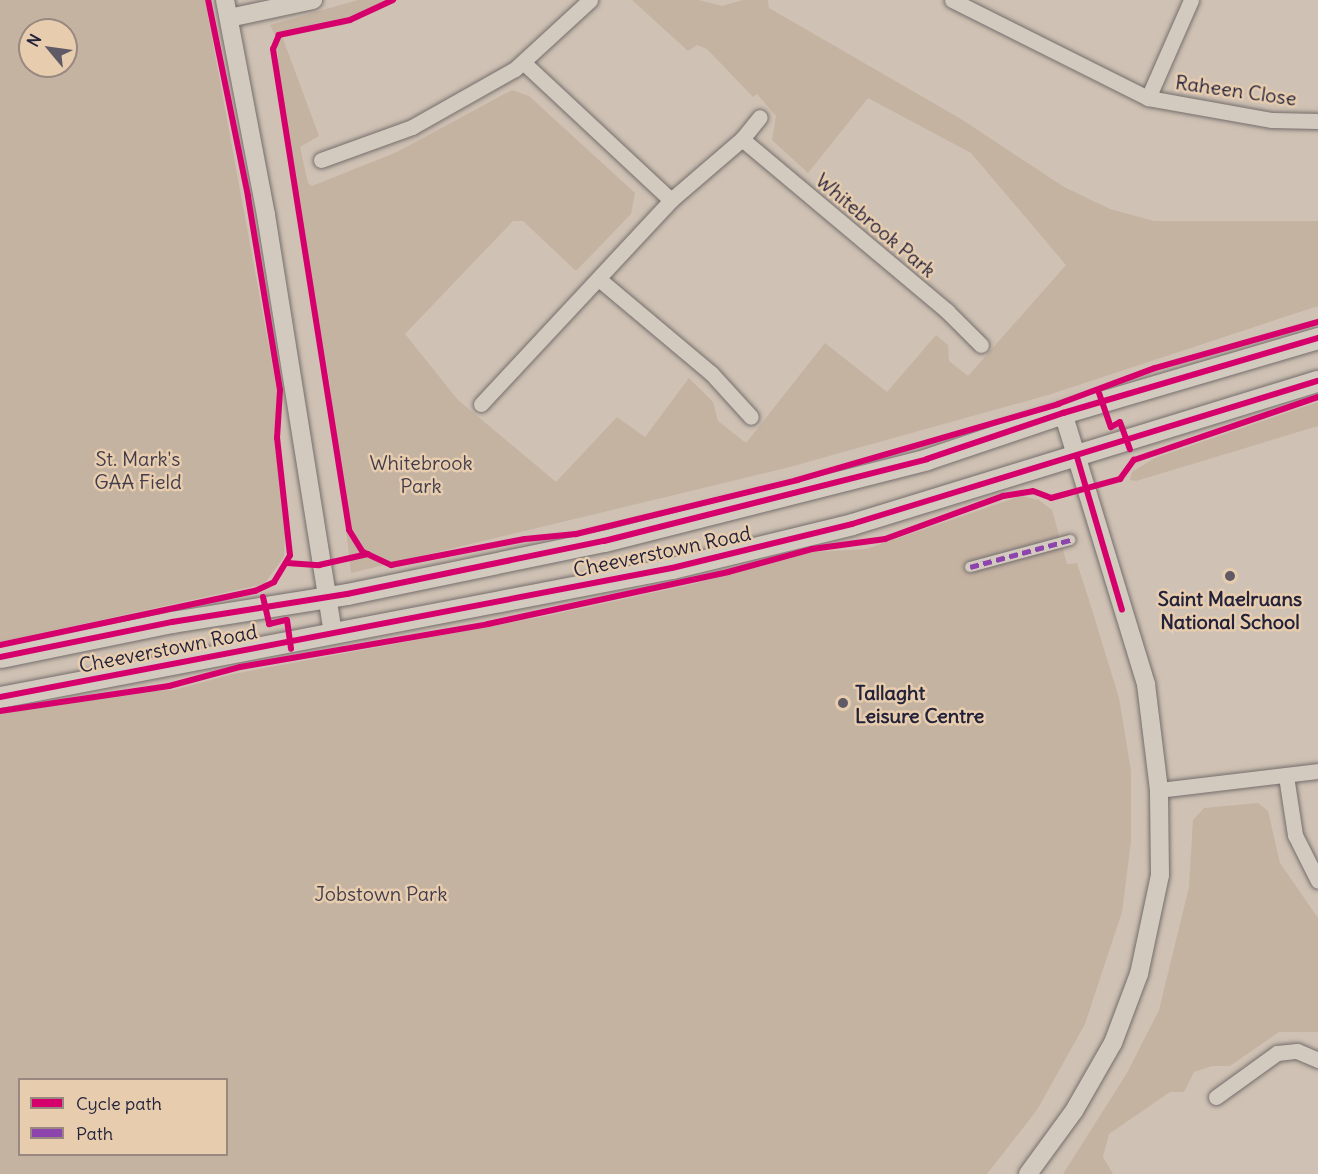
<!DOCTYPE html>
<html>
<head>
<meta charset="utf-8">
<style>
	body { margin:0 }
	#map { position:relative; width:1318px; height:1174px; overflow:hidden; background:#cfc1b3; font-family:Delius,sans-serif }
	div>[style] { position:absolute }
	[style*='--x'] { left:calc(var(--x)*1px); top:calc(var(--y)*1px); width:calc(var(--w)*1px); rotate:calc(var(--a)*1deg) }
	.green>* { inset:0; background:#c5b3a2 }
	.roads { filter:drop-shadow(0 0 2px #746e6d) drop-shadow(0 0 2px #746e6d) }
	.pedestrian>* { height:10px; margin:-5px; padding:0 5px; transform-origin:5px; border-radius:5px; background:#d3cabf }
	.minor>* { height:15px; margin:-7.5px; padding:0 7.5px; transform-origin:7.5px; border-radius:7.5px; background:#d3cabf }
	.tertiary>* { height:18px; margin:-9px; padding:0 9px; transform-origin:9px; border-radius:9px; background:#d3cabf }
	.secondary>* { height:21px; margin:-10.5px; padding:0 10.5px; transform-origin:10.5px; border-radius:10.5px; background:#d3cabf }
	.quiet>* { height:4.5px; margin-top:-2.25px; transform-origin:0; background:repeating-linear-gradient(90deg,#8e44ad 0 9px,transparent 0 13.5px) }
	.cycleway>* { height:6px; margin:-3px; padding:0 3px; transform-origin:3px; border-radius:3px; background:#d6006c }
	.dots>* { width:16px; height:16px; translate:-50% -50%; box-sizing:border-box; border:3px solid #e7ccae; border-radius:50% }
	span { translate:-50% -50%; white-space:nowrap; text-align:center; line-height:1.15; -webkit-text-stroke:5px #e7ccae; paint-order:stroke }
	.street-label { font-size:20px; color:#22223b }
	.park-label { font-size:20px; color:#413d4d }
	.poi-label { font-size:20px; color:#22223b; font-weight:700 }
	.left { translate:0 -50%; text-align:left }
	.legend { position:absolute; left:18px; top:1078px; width:210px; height:78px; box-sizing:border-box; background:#e7ccae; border:2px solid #988880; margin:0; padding:8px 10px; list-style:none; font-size:18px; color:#22223b }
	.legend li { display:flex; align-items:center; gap:12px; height:30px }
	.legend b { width:30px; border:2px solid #988880 }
	.north { position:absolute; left:18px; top:18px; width:60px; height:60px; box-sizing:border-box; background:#e7ccae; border:2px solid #988880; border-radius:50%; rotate:299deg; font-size:16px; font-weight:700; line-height:24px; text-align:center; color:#22223b }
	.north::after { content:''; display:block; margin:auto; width:21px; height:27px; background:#5f5a65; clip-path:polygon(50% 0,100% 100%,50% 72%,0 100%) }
</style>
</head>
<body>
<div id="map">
	<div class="green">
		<i style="clip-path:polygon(evenodd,0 0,205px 0,278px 396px,274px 435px,285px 532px,284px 557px,264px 584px,0 642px,0 0,30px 30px,66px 30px,66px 66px,30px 66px,30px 30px)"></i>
		<i style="clip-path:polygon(358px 0,398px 0,344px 25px,282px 36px,319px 136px,300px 147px,308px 183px,312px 186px,397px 152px,512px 90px,529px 96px,635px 193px,631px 214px,576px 271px,523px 221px,513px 221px,405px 334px,458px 400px,556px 482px,617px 417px,645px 437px,689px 378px,713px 402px,718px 421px,746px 443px,825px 343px,887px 392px,936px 335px,948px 345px,949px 361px,968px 376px,1066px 265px,971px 153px,868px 98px,808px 173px,772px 140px,776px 116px,757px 94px,753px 97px,707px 49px,697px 45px,688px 51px,632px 0,699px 0,722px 6px,743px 0,768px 0,769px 8px,961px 119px,1064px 187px,1110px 209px,1154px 221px,1318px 221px,1318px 306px,1048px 395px,786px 468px,351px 573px,329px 379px,280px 95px,277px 39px,270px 25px)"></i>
		<i style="clip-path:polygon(1318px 402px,1318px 426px,1136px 481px,1130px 480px,1132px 472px,1155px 458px)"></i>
		<i style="clip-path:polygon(evenodd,1021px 496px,1039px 500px,1052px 510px,1067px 564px,1077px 563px,1089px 600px,1119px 698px,1131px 771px,1131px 841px,1122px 912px,1085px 1024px,1037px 1110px,987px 1174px,0 1174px,0 713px,116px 693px,174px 690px,233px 674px,546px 616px,693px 584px,813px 552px,866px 549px,1021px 496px,20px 1080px,226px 1080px,226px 1154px,20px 1154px,20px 1080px)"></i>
		<i style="clip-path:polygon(1258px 803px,1268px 811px,1280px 863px,1318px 918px,1318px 1032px,1279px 1032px,1230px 1066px,1212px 1066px,1194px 1072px,1184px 1092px,1170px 1092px,1109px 1134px,1103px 1157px,1113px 1174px,1063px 1174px,1127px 1073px,1159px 1010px,1189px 887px,1193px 820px,1204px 808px)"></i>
	</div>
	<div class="roads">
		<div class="pedestrian">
			<i style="--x:970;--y:567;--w:104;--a:-15.1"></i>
		</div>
		<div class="minor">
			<i style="--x:952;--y:0;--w:219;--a:26.6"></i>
			<i style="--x:1148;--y:98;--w:126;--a:10.1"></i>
			<i style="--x:1272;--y:120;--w:46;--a:1.2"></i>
			<i style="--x:524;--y:63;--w:201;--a:43"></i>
			<i style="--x:1148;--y:98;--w:107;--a:-66.3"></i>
			<i style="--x:742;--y:139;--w:268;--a:40"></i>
			<i style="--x:947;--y:311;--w:48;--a:45"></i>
			<i style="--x:321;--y:160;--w:97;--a:-19.9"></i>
			<i style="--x:412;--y:127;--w:118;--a:-29.4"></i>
			<i style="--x:515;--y:69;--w:102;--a:-42.6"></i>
			<i style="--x:600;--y:280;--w:145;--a:40"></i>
			<i style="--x:711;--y:373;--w:59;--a:47.7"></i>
			<i style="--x:481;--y:404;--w:279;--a:-47"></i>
			<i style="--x:671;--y:200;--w:94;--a:-40.7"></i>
			<i style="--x:742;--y:139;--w:28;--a:-51"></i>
			<i style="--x:1286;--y:776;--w:60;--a:81.3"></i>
			<i style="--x:1295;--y:835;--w:51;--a:63.4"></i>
			<i style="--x:1159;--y:790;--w:160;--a:-6.8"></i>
			<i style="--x:1216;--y:1097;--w:75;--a:-35.8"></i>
			<i style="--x:1277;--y:1053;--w:20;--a:-6"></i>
			<i style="--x:1297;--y:1051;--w:23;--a:23"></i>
		</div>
		<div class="tertiary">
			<i style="--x:225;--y:0;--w:219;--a:79.2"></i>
			<i style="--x:266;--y:215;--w:423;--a:80.9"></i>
			<i style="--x:229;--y:18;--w:86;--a:-12.1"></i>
			<i style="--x:1028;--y:1174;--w:78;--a:-53.9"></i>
			<i style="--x:1074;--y:1111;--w:78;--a:-60.2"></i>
			<i style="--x:1113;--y:1043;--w:74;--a:-69.4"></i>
			<i style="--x:1139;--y:974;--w:101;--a:-78"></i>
			<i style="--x:1160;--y:875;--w:85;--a:-90.7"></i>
			<i style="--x:1159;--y:790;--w:107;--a:-97"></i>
			<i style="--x:1146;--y:684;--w:283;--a:-107"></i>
		</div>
		<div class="secondary">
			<i style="--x:0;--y:657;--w:176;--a:-11.5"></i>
			<i style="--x:172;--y:622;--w:177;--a:-9.1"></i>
			<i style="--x:347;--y:594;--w:262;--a:-11.7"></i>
			<i style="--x:604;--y:541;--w:333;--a:-14.2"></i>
			<i style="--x:927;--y:459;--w:144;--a:-18.7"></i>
			<i style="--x:1063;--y:413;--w:266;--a:-16.4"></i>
			<i style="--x:0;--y:697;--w:684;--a:-10.87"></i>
			<i style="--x:672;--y:568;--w:185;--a:-13.7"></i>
			<i style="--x:852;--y:524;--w:487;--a:-17.1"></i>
		</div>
	</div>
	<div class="quiet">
		<i style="--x:970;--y:567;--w:104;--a:-15.1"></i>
	</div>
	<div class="cycleway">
		<i style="--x:393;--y:0;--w:47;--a:155.1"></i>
		<i style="--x:350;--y:20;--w:73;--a:168.1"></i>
		<i style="--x:279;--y:35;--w:15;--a:113"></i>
		<i style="--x:273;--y:49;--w:487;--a:81"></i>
		<i style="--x:349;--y:530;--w:26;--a:58"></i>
		<i style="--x:363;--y:552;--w:31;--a:25"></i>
		<i style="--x:391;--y:565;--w:136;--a:-11"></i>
		<i style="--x:525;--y:539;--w:51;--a:-5.6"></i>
		<i style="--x:576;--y:534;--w:228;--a:-13.7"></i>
		<i style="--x:797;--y:480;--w:272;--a:-16.2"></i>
		<i style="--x:1058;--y:404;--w:103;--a:-20.4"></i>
		<i style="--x:1155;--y:368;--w:169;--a:-15.8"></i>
		<i style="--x:1099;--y:393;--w:36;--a:71"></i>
		<i style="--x:1111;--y:427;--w:10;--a:-29"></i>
		<i style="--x:1120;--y:422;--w:29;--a:70"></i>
		<i style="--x:1077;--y:457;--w:159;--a:73.6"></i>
		<i style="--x:287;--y:563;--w:32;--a:4"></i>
		<i style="--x:319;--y:565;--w:50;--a:-12.7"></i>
		<i style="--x:263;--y:597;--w:28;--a:77"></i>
		<i style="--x:269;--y:624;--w:18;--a:-13"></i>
		<i style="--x:287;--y:620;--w:29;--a:82"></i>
		<i style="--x:0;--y:645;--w:261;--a:-12"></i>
		<i style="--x:255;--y:591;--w:21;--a:-25"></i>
		<i style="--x:274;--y:582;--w:31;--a:-59"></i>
		<i style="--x:290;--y:555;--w:118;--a:-96.3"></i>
		<i style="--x:277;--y:438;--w:48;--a:-86.4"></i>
		<i style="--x:280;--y:390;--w:197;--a:-99.4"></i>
		<i style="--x:248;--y:196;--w:200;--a:-101.5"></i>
		<i style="--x:0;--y:657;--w:176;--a:-11.5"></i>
		<i style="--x:172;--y:622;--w:177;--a:-9.1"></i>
		<i style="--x:347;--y:594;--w:262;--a:-11.7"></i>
		<i style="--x:604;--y:541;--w:333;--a:-14.2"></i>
		<i style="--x:927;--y:459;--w:144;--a:-18.7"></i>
		<i style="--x:1063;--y:413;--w:266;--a:-16.4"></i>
		<i style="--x:0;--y:697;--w:684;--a:-10.87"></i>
		<i style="--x:672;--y:568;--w:185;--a:-13.7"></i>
		<i style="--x:852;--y:524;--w:487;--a:-17.1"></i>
		<i style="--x:0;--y:711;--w:171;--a:-8.4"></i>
		<i style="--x:169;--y:686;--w:73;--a:-15"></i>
		<i style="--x:240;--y:667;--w:252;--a:-9.8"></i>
		<i style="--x:488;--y:624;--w:246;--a:-12.2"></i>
		<i style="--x:728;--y:572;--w:87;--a:-15.3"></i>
		<i style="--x:812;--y:549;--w:74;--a:-7.8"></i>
		<i style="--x:885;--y:539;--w:126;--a:-20"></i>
		<i style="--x:1003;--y:496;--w:30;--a:-9"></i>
		<i style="--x:1033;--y:491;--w:19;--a:21"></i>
		<i style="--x:1051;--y:498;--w:72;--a:-15.4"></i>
		<i style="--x:1120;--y:479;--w:24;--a:-54"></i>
		<i style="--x:1134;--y:460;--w:194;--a:-18.9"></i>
	</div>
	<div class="dots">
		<i style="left:1230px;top:576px;background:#5f5a65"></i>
		<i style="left:843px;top:703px;background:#5f5a65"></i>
	</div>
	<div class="street-label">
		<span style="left:1236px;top:90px;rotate:8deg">Raheen Close</span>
		<span style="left:876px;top:225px;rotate:40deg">Whitebrook Park</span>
		<span style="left:662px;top:551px;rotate:-12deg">Cheeverstown Road</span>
		<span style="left:168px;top:648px;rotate:-11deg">Cheeverstown Road</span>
	</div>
	<div class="park-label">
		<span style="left:138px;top:470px">St. Mark's<br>GAA Field</span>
		<span style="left:421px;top:474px">Whitebrook<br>Park</span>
		<span style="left:381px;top:893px">Jobstown Park</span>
	</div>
	<div class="poi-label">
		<span style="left:1230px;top:610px">Saint Maelruans<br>National School</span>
		<span class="left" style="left:855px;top:704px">Tallaght<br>Leisure Centre</span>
	</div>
	<ul class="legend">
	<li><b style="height:8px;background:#d6006c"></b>Cycle path</li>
	<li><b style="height:8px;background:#8e44ad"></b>Path</li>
	</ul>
	<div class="north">N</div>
</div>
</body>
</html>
